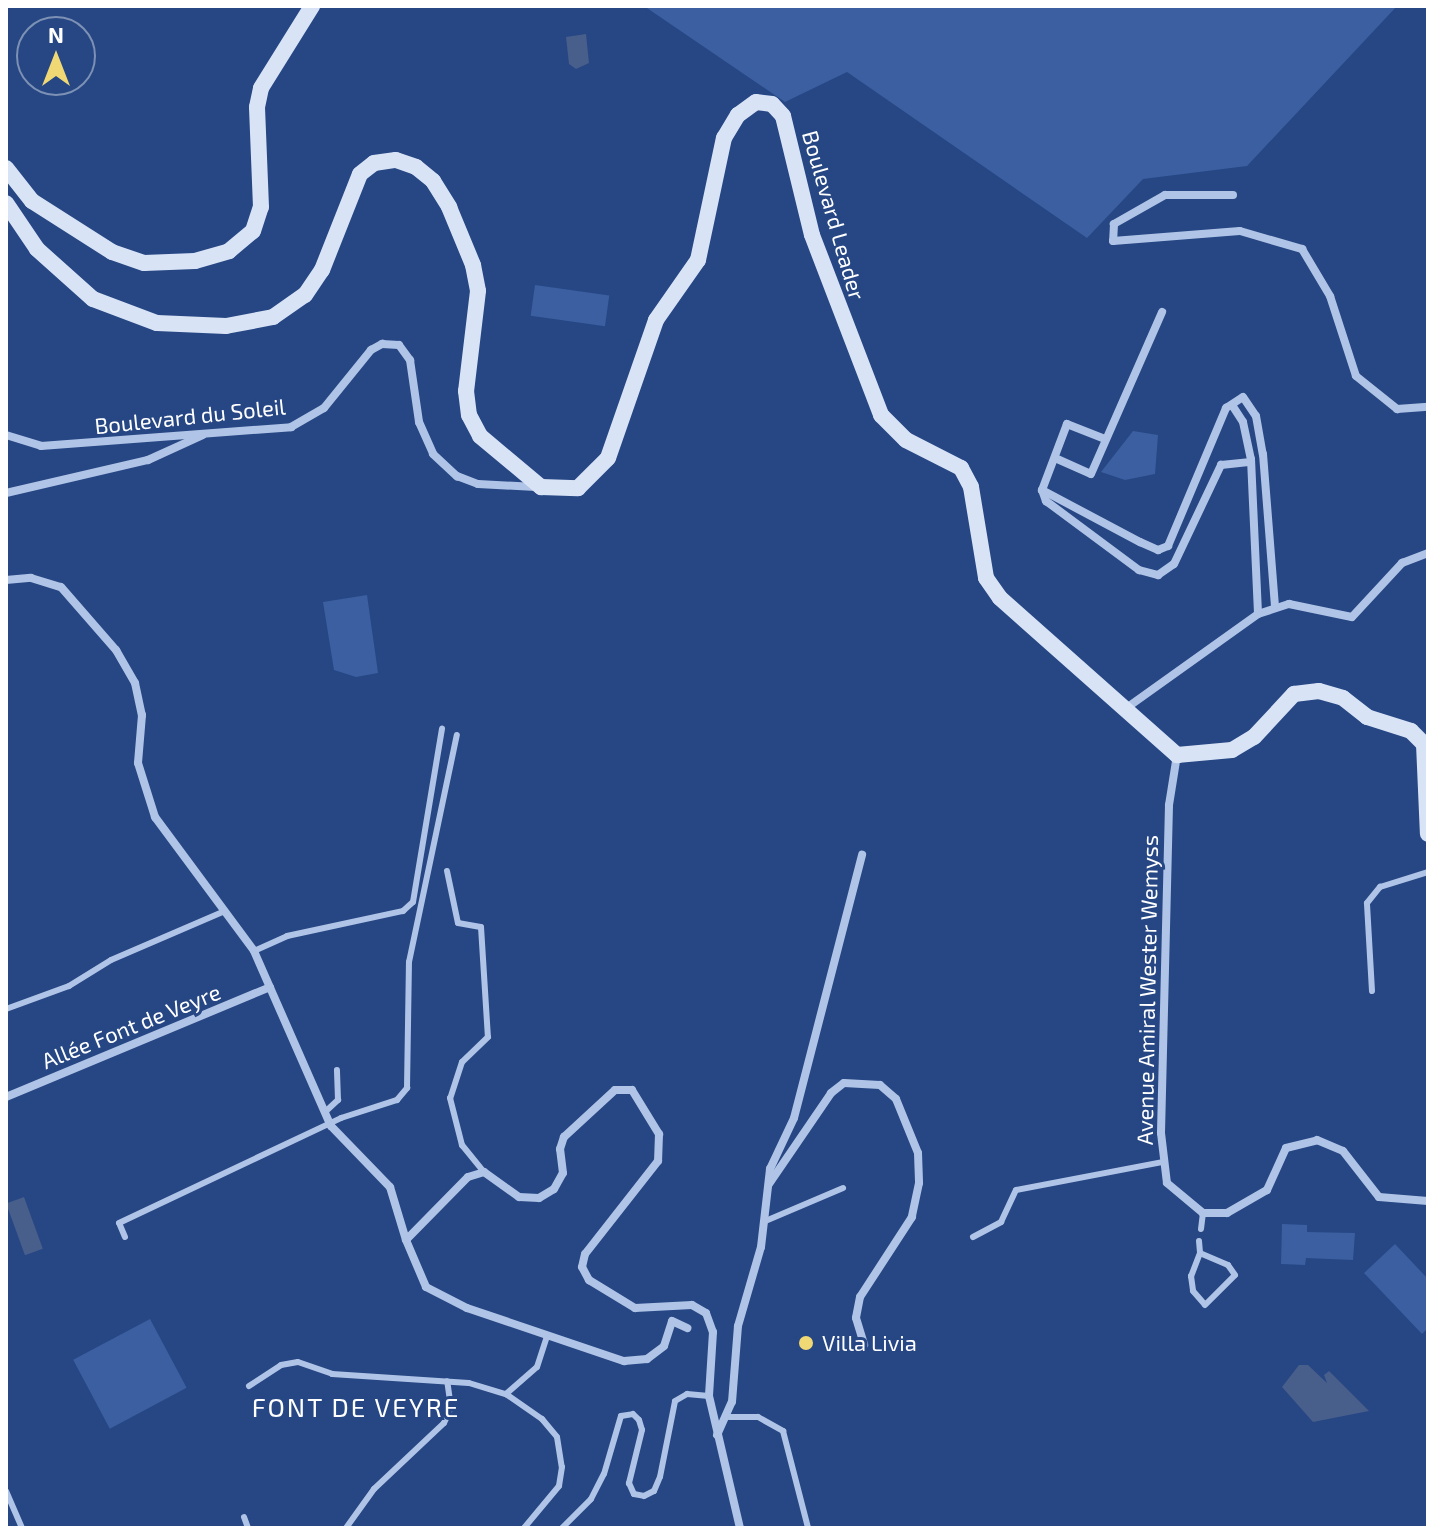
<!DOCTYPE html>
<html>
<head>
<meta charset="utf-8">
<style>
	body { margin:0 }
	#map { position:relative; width:1434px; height:1534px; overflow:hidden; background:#264784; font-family:"Exo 2",sans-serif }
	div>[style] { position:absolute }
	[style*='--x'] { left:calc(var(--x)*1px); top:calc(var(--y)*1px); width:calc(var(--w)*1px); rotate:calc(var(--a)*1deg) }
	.green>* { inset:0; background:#3b5fa0; transform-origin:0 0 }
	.water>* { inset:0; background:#485e8b; transform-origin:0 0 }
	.lane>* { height:6px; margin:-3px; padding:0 3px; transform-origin:3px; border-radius:3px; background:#b0c4e7 }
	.street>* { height:8px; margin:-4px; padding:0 4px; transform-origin:4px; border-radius:4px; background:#b0c4e7 }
	.secondary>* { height:16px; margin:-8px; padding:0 8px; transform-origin:8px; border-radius:8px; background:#d9e3f6 }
	.dots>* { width:22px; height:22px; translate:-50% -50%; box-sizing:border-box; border:4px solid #264784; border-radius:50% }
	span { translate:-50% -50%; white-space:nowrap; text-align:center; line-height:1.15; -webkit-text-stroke:6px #264784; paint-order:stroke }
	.street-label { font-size:22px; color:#fff }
	.poi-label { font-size:22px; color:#fff }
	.left { translate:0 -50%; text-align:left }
	.quarter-label { font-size:26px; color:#fff; letter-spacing:2px }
	.frame { position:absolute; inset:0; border:8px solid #fff; pointer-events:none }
	.north { position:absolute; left:16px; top:16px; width:80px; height:80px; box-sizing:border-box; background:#264784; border:2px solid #7d91b5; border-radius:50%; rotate:0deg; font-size:22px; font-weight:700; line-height:32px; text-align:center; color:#fff }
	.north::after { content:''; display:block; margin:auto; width:28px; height:36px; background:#f0d875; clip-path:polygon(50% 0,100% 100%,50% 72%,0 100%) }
</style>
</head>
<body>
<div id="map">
	<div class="green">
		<i style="clip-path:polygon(644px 6px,1397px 6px,1247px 166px,1143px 179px,1087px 238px,847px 72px,785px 102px)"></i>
		<i style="left:535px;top:285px;width:75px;height:31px;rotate:8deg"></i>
		<i style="clip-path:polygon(1133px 431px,1158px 435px,1155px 474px,1125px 480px,1101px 472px)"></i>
		<i style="clip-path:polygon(367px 595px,378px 673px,356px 677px,334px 670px,323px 602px)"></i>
		<i style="clip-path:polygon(1282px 1224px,1307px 1225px,1307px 1232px,1355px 1233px,1353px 1260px,1306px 1258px,1305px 1265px,1281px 1264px)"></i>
		<i style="clip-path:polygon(1395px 1244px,1428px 1279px,1428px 1328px,1422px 1334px,1364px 1273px)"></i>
		<i style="left:150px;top:1319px;width:78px;height:87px;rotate:62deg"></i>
	</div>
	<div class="water">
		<i style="clip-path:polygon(586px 34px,589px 63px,576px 69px,569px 64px,566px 37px)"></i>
		<i style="left:24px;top:1197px;width:55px;height:19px;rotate:70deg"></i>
		<i style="clip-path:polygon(1299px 1365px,1308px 1365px,1327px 1383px,1324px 1375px,1329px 1371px,1369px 1411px,1313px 1422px,1282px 1387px)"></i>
	</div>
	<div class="lane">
		<i style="--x:447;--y:871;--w:53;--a:78.1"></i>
		<i style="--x:458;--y:923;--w:23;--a:10"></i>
		<i style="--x:481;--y:927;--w:110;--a:86.4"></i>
		<i style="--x:488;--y:1037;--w:36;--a:136"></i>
		<i style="--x:462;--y:1062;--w:38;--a:108"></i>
		<i style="--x:450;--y:1098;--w:49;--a:75.7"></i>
		<i style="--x:462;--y:1145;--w:35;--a:51"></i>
		<i style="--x:254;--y:951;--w:36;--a:-24"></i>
		<i style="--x:287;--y:936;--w:119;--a:-12.2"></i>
		<i style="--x:403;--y:911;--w:13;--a:-42"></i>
		<i style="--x:413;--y:902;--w:176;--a:-80.5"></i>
		<i style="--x:1372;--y:991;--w:88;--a:-93.3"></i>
		<i style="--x:1367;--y:903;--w:21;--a:-51"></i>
		<i style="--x:1380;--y:887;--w:50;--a:-17.4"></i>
		<i style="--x:6;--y:1009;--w:67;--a:-20.1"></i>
		<i style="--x:69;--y:986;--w:49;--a:-31.8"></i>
		<i style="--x:111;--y:960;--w:124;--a:-23.3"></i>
		<i style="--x:325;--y:1112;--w:18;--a:-43"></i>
		<i style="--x:338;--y:1100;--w:30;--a:-92"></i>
		<i style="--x:763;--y:1222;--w:87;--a:-23"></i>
		<i style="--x:1201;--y:1229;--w:16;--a:-83"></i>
		<i style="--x:125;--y:1237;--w:15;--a:-113"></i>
		<i style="--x:119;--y:1223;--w:246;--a:-25.3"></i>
		<i style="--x:341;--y:1118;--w:59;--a:-17.8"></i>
		<i style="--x:397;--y:1100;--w:16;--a:-50"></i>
		<i style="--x:407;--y:1088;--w:126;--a:-89.1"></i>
		<i style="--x:409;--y:962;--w:232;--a:-78.1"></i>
		<i style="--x:973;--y:1237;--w:32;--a:-28"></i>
		<i style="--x:1001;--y:1222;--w:35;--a:-65"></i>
		<i style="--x:1016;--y:1190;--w:150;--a:-10.8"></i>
		<i style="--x:1199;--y:1241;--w:12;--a:85"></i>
		<i style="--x:1200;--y:1253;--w:25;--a:111"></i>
		<i style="--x:1191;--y:1276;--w:15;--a:82"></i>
		<i style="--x:1193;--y:1291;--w:18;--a:49"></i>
		<i style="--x:1205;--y:1305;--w:42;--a:-45"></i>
		<i style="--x:1235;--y:1275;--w:12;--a:-125"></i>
		<i style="--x:1228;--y:1265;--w:30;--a:-157"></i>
		<i style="--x:249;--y:1386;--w:38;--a:-33"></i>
		<i style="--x:281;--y:1365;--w:17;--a:-10"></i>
		<i style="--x:298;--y:1362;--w:36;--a:19"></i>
		<i style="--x:332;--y:1374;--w:137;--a:3.8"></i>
		<i style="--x:469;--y:1383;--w:39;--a:17"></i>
		<i style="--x:506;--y:1394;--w:44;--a:34.8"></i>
		<i style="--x:542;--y:1419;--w:23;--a:50"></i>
		<i style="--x:557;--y:1437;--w:30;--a:81"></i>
		<i style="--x:562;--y:1467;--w:19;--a:99"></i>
		<i style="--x:559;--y:1486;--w:55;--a:129.8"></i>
		<i style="--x:506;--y:1394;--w:41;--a:-41.1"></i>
		<i style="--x:537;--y:1367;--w:32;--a:-72"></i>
		<i style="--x:729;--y:1417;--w:29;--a:0"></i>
		<i style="--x:758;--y:1417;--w:29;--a:29"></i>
		<i style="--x:783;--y:1431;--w:100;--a:75.5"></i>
		<i style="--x:6;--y:1491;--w:40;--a:66.6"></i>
		<i style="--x:244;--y:1517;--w:12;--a:70"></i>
		<i style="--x:346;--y:1528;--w:48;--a:-54.3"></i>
		<i style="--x:374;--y:1489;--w:96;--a:-43.3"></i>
		<i style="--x:444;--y:1423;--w:17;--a:-65"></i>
		<i style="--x:451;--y:1408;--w:27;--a:-98"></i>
		<i style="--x:562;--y:1528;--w:41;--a:-45"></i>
		<i style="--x:591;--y:1499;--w:28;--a:-63"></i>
		<i style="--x:604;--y:1474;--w:60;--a:-73.7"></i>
		<i style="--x:621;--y:1416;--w:12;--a:-9"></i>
		<i style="--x:633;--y:1414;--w:8;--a:45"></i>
		<i style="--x:639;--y:1420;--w:10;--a:73"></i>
		<i style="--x:642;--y:1430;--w:55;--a:103.8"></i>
		<i style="--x:629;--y:1483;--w:12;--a:66"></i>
		<i style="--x:634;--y:1494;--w:10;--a:11"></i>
		<i style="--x:644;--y:1496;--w:11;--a:-27"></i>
		<i style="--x:654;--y:1491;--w:15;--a:-67"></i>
		<i style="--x:660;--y:1477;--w:77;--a:-78.8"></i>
		<i style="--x:675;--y:1401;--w:14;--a:-30"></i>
		<i style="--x:687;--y:1394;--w:22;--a:5"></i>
	</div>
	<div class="street">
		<i style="--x:1233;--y:195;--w:68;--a:180"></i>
		<i style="--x:1165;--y:195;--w:59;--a:150.4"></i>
		<i style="--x:1114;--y:224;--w:17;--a:93"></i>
		<i style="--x:1113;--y:241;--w:127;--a:-4.5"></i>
		<i style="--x:1240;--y:231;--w:65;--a:16.2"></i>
		<i style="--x:1302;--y:249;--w:55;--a:59.2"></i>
		<i style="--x:1330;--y:296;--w:84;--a:72"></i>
		<i style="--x:1356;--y:376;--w:53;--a:38.8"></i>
		<i style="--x:1397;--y:409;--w:31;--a:-4"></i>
		<i style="--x:1232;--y:405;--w:20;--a:57"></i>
		<i style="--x:1243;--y:422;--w:38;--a:78"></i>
		<i style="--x:1251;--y:459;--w:155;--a:87.4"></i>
		<i style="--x:6;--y:435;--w:37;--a:17"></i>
		<i style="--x:41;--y:446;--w:251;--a:-4.3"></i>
		<i style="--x:291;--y:427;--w:38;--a:-30"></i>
		<i style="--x:324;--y:408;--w:75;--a:-51"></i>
		<i style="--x:371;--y:350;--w:13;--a:-29"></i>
		<i style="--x:382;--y:344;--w:17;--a:3"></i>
		<i style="--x:399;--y:345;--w:19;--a:54"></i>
		<i style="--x:410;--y:360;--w:63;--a:81.7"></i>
		<i style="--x:419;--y:422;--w:35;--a:66"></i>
		<i style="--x:433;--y:454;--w:33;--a:43"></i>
		<i style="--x:457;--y:476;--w:22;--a:21"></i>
		<i style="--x:478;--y:484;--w:58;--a:3"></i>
		<i style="--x:1105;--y:439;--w:41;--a:-158.5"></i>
		<i style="--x:1067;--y:424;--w:71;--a:110.7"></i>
		<i style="--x:1042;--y:490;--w:12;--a:70"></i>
		<i style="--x:1046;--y:501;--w:116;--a:36.6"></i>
		<i style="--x:1139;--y:570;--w:20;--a:15"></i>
		<i style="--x:1158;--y:575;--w:19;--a:-35"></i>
		<i style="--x:1174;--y:564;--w:110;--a:-64.6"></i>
		<i style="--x:1221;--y:465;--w:30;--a:-6"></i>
		<i style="--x:1055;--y:458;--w:39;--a:24"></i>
		<i style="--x:1091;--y:474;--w:177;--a:-66.3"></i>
		<i style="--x:1042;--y:490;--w:111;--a:28"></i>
		<i style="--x:1140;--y:542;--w:20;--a:24"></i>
		<i style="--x:1158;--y:550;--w:11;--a:-22"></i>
		<i style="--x:1168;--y:546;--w:150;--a:-67.2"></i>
		<i style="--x:1226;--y:408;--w:20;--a:-33"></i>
		<i style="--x:1243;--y:397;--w:23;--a:56"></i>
		<i style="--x:1256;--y:416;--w:39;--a:80"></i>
		<i style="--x:1263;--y:454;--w:153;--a:85.5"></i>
		<i style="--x:6;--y:493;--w:146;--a:-13.1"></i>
		<i style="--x:148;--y:460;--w:60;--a:-24.4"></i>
		<i style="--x:6;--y:580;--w:25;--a:-5"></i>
		<i style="--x:31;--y:578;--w:31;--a:17"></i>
		<i style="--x:61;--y:587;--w:84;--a:48.9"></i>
		<i style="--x:116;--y:650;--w:38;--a:60"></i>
		<i style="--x:135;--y:683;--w:33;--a:78"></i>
		<i style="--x:142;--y:715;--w:48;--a:94.8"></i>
		<i style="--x:138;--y:763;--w:57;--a:72.5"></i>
		<i style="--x:155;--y:817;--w:167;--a:53.5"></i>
		<i style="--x:254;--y:951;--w:191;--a:66.3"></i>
		<i style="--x:331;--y:1126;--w:85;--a:46"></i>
		<i style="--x:390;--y:1187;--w:55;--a:73.2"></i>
		<i style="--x:406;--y:1240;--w:88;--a:-45.5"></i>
		<i style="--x:468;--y:1177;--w:17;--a:-17"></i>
		<i style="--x:484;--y:1172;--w:43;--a:35.5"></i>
		<i style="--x:519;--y:1197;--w:20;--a:3"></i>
		<i style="--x:539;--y:1198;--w:17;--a:-31"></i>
		<i style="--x:554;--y:1189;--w:18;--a:-61"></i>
		<i style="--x:563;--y:1173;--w:24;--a:-97"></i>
		<i style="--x:560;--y:1149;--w:13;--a:-72"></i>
		<i style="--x:564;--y:1137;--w:69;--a:-42.7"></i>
		<i style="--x:615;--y:1090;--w:17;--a:0"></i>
		<i style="--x:632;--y:1090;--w:52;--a:58.5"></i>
		<i style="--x:659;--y:1134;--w:27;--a:92"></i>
		<i style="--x:658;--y:1161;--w:118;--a:128.1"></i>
		<i style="--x:585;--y:1254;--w:13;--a:103"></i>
		<i style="--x:582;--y:1267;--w:15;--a:62"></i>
		<i style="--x:589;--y:1280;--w:54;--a:31.3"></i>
		<i style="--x:635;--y:1308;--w:57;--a:-3"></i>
		<i style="--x:692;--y:1305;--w:16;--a:30"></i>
		<i style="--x:706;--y:1313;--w:20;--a:70"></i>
		<i style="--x:713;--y:1332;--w:64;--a:93.6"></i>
		<i style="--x:709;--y:1396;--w:136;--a:76.8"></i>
		<i style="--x:1125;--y:709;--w:163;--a:-35.5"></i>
		<i style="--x:1258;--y:614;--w:33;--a:-18"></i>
		<i style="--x:1289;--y:604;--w:64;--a:11.7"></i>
		<i style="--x:1352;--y:617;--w:74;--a:-47.2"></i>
		<i style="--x:1402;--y:563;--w:28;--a:-21"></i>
		<i style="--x:1177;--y:755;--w:51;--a:99.1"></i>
		<i style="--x:1169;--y:805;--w:328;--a:91.4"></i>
		<i style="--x:1161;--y:1133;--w:50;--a:83.2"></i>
		<i style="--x:1167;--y:1183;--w:47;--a:39.8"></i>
		<i style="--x:1203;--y:1213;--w:24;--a:0"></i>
		<i style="--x:1227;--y:1213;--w:46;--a:-29.9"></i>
		<i style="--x:1267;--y:1190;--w:46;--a:-65.7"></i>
		<i style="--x:1286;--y:1148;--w:32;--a:-14"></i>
		<i style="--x:1317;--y:1140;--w:28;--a:23"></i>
		<i style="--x:1343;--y:1151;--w:58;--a:52"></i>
		<i style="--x:1379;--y:1197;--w:49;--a:4.7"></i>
		<i style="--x:6;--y:1097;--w:286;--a:-22.6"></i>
		<i style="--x:769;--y:1184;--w:110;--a:-55.7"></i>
		<i style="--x:831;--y:1093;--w:16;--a:-38"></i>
		<i style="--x:844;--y:1083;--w:36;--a:3"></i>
		<i style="--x:880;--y:1085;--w:21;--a:41"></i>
		<i style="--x:896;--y:1099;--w:58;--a:67.8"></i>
		<i style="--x:918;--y:1153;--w:30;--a:88"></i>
		<i style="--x:919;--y:1183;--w:35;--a:102"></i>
		<i style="--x:912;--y:1217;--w:95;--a:123"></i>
		<i style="--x:860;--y:1297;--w:21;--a:101"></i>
		<i style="--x:856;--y:1318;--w:28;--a:73"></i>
		<i style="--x:406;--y:1240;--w:51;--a:66.9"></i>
		<i style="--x:426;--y:1287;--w:46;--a:27.1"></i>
		<i style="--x:467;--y:1308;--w:166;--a:18.7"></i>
		<i style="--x:624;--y:1361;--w:23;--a:-5"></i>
		<i style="--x:647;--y:1359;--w:21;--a:-37"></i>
		<i style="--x:664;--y:1346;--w:26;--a:-72"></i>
		<i style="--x:672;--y:1321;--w:17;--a:25"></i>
		<i style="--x:717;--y:1435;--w:36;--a:-66"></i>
		<i style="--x:732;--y:1402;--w:76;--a:-85.5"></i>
		<i style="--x:738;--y:1326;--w:82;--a:-73.8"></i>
		<i style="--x:761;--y:1247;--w:79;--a:-83.4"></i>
		<i style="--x:770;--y:1169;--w:56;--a:-64.8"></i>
		<i style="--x:794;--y:1118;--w:272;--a:-75.5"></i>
	</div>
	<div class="secondary">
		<i style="--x:6;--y:168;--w:42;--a:51.8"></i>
		<i style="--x:32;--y:201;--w:95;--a:32.5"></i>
		<i style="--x:112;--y:252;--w:34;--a:19"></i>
		<i style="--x:144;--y:263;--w:51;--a:-2.2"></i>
		<i style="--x:195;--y:261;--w:35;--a:-16"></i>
		<i style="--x:229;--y:251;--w:31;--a:-40"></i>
		<i style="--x:253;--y:231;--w:25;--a:-72"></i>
		<i style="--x:261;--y:207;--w:100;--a:-92.3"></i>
		<i style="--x:257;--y:107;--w:19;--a:-78"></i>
		<i style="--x:261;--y:88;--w:97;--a:-58.1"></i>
		<i style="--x:6;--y:203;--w:55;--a:56"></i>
		<i style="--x:37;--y:249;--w:75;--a:41.8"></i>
		<i style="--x:93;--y:299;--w:68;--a:20.6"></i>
		<i style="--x:157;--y:323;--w:69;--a:2.5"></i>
		<i style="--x:226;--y:326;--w:48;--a:-10.8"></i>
		<i style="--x:273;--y:317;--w:39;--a:-35"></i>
		<i style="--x:305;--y:295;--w:30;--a:-56"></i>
		<i style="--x:322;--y:270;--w:103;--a:-68.4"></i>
		<i style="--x:360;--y:174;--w:18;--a:-38"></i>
		<i style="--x:374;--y:163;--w:22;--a:-8"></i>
		<i style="--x:396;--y:160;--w:21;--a:19"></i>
		<i style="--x:416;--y:167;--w:22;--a:39"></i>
		<i style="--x:433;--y:181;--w:31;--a:58"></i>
		<i style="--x:449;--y:207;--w:63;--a:67.5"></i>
		<i style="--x:473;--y:265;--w:26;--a:79"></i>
		<i style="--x:478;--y:291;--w:101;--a:96.8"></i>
		<i style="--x:466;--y:391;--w:24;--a:83"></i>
		<i style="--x:469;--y:415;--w:24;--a:62"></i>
		<i style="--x:480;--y:436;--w:80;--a:39.9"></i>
		<i style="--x:541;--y:487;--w:37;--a:2"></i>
		<i style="--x:578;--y:488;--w:42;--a:-45"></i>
		<i style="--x:608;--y:458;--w:146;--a:-70.8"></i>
		<i style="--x:656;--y:320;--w:73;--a:-55"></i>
		<i style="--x:698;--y:260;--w:125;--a:-78"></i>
		<i style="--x:724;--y:138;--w:27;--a:-59"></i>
		<i style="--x:738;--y:115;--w:22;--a:-36"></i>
		<i style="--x:756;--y:102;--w:16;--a:7"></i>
		<i style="--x:772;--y:104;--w:16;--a:47"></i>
		<i style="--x:783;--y:116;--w:122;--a:76.3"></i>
		<i style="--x:812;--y:235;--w:193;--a:69"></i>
		<i style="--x:881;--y:415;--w:35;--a:45"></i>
		<i style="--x:906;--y:440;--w:62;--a:27"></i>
		<i style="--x:961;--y:468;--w:21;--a:62"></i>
		<i style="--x:971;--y:487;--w:92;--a:80.6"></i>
		<i style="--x:986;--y:578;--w:24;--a:55"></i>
		<i style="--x:1000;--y:598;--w:237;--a:41.6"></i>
		<i style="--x:1177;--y:755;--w:55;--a:-5.2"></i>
		<i style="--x:1232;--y:750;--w:26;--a:-31"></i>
		<i style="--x:1254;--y:737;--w:59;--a:-47.1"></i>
		<i style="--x:1294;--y:694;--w:25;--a:-7"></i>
		<i style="--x:1319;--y:691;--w:25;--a:16"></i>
		<i style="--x:1343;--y:698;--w:31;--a:38"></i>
		<i style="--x:1367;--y:717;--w:46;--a:17.7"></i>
		<i style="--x:1411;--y:731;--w:18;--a:45"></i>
		<i style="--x:1424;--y:744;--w:90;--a:87.5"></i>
	</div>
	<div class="dots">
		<i style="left:806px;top:1343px;background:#f0d875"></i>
	</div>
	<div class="street-label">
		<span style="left:834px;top:215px;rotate:74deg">Boulevard Leader</span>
		<span style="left:190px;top:416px;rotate:-6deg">Boulevard du Soleil</span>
		<span style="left:1147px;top:990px;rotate:-89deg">Avenue Amiral Wester Wemyss</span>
		<span style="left:131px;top:1026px;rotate:-22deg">Allée Font de Veyre</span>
	</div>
	<div class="poi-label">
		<span class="left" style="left:822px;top:1343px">Villa Livia</span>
	</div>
	<div class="quarter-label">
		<span style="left:356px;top:1407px">FONT DE VEYRE</span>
	</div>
	<div class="frame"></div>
	<div class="north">N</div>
</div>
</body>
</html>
